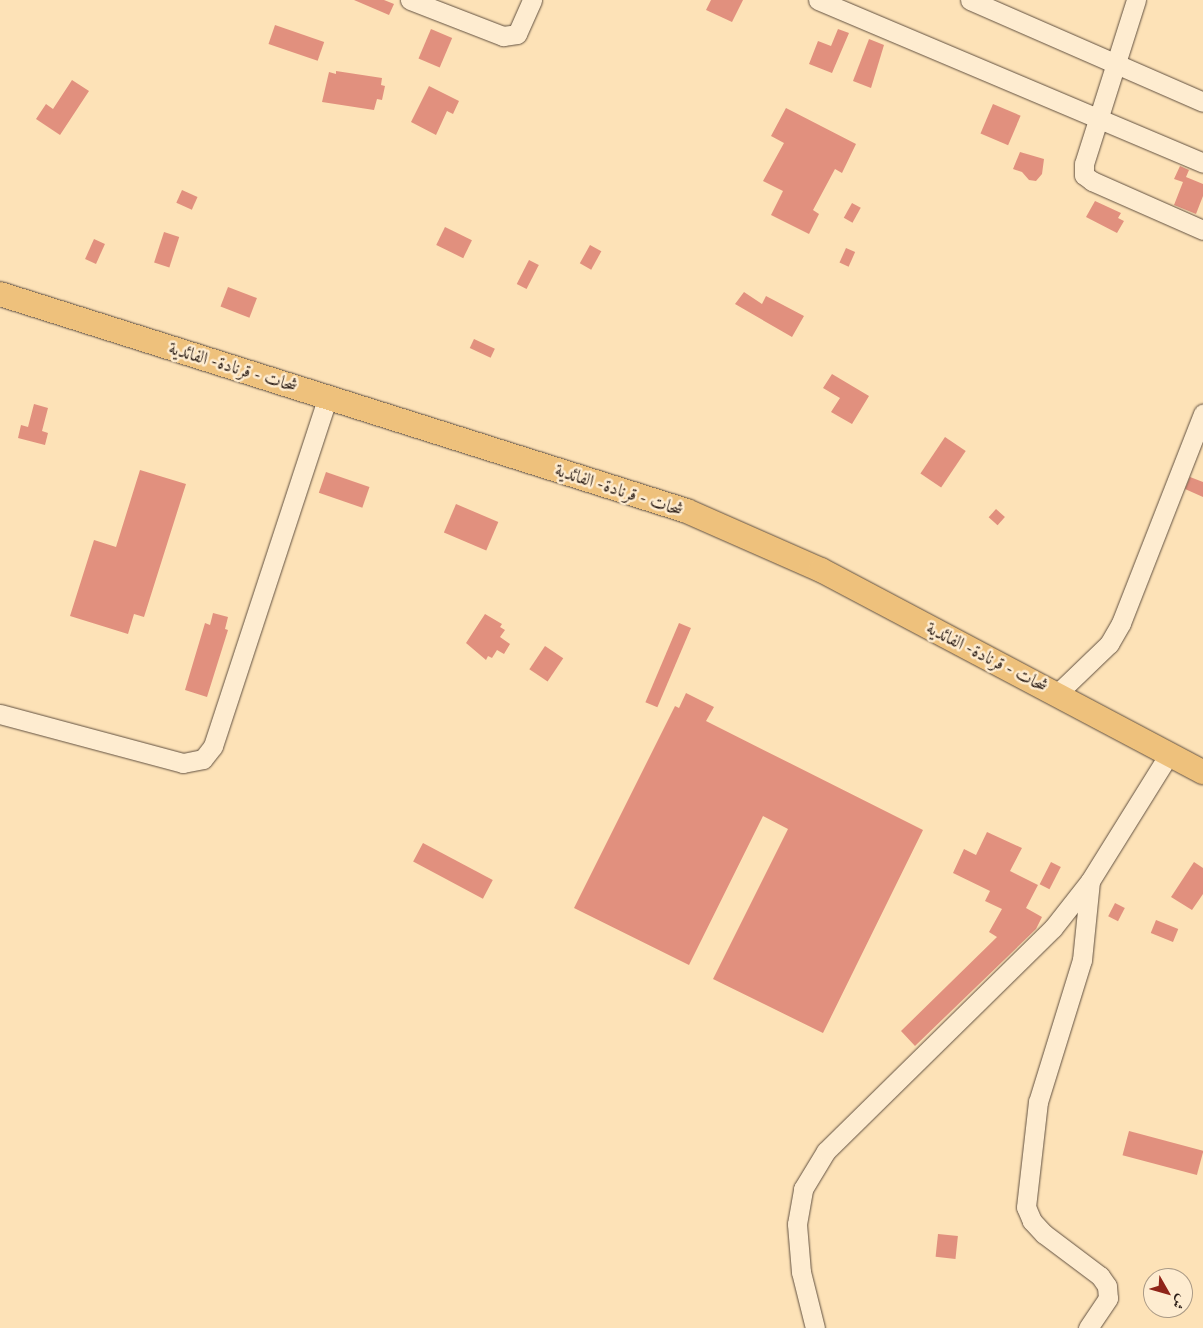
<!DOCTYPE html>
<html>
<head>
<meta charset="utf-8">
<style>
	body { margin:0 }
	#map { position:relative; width:1203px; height:1328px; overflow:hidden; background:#fde2b7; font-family:"IM FELL Great Primer",Amiri,serif }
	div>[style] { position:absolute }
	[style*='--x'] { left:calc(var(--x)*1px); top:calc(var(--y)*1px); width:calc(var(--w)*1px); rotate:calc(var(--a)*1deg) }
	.building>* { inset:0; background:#e1907e; transform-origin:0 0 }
	.roads { filter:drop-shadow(0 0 1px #615040) drop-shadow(0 0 1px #615040) }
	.minor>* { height:19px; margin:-9.5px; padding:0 9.5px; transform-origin:9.5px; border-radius:9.5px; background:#feecd0 }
	.major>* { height:24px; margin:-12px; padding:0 12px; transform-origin:12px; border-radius:12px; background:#eec17c }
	span { translate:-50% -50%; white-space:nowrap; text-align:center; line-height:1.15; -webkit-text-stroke:5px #feecd0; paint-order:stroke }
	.street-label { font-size:18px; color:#2d1f18 }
	.north { position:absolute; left:1143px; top:1268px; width:50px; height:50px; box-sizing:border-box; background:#feecd0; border:1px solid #aa9a86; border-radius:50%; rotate:128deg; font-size:14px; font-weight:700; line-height:20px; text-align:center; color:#2d1f18 }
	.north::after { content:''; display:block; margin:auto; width:18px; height:22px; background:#8f2418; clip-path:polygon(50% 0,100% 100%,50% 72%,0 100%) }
</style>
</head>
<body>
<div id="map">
	<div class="building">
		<i style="clip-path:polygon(354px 0,384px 0,394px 4px,389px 15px)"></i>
		<i style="clip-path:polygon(711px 0,743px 0,732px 22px,706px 10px)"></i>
		<i style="left:275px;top:25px;width:52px;height:20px;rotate:19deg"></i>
		<i style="left:431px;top:29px;width:23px;height:32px;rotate:23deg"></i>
		<i style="clip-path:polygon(838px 29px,849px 33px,832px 73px,809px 64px,818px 41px,831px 46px)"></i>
		<i style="clip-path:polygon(869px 39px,884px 45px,871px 88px,853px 81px)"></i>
		<i style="clip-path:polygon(336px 71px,382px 78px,381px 85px,385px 86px,382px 100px,377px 99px,374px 110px,322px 102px,329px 72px,336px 74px)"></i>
		<i style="clip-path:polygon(72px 80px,89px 91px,60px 135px,36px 119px,46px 104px,53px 109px)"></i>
		<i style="clip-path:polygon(429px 86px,459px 101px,453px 114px,447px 111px,436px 135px,411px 122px)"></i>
		<i style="left:993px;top:104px;width:30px;height:32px;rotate:23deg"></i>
		<i style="clip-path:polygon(786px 108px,856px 144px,842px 173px,835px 169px,813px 210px,819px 214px,809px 234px,771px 215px,783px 191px,763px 181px,784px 143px,771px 136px)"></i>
		<i style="clip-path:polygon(1020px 152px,1044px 159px,1042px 174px,1036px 181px,1029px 180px,1022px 172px,1013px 169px)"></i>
		<i style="clip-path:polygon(1180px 166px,1189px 170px,1186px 177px,1203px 184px,1203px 196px,1196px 214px,1174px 205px,1183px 182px,1174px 179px)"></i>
		<i style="left:182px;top:190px;width:17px;height:14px;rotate:24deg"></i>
		<i style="clip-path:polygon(1095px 201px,1121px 213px,1118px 218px,1124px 221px,1117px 233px,1086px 217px)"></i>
		<i style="left:852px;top:203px;width:10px;height:17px;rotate:29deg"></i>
		<i style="left:445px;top:227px;width:30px;height:20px;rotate:26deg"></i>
		<i style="left:164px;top:232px;width:16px;height:32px;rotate:18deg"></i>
		<i style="left:94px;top:239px;width:12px;height:22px;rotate:24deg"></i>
		<i style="left:590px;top:245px;width:13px;height:21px;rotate:29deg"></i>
		<i style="left:846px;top:248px;width:10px;height:16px;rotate:24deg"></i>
		<i style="left:529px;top:260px;width:11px;height:27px;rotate:27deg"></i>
		<i style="left:228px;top:287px;width:31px;height:21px;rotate:21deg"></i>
		<i style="clip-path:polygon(744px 292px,762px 304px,766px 296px,804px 316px,792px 337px,735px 304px)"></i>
		<i style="left:474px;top:339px;width:23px;height:10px;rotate:25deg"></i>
		<i style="clip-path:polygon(832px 374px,869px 396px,852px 424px,831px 412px,840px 398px,823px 388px)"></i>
		<i style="clip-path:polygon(34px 404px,48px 408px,42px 431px,48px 433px,45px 445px,18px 438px,21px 425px,28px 427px)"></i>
		<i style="left:945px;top:437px;width:25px;height:44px;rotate:34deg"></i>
		<i style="clip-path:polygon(140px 470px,186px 484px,144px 617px,134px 614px,128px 634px,70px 616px,94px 540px,116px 547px)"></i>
		<i style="left:326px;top:472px;width:46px;height:22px;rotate:19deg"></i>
		<i style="clip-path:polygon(1190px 477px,1203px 482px,1203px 497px,1185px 489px)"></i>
		<i style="left:456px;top:504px;width:46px;height:31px;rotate:23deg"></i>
		<i style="left:996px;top:509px;width:12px;height:11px;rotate:42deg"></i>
		<i style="clip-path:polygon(213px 613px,228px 617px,225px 629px,228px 630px,207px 697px,185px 690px,205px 623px,210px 625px)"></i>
		<i style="clip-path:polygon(485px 614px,502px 624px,500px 627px,505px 630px,500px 637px,510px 644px,504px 654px,497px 650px,492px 658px,488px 656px,486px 660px,466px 643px)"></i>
		<i style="left:679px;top:623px;width:13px;height:86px;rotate:23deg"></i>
		<i style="left:545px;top:646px;width:22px;height:28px;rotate:34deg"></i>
		<i style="clip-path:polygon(686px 693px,714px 707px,706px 721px,923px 830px,823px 1033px,713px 979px,788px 829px,763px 816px,689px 965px,574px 908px,675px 706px,679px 708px)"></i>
		<i style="clip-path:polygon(987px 832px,1022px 848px,1010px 871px,1038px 885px,1026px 908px,1042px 917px,1036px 929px,915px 1046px,901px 1031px,997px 937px,989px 932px,1002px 909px,985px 901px,990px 891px,953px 873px,964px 849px,976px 855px)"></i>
		<i style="left:423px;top:843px;width:79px;height:21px;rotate:28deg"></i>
		<i style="left:1051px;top:862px;width:11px;height:25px;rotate:27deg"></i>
		<i style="clip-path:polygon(1194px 862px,1203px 868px,1203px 894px,1192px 910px,1171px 897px)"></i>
		<i style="left:1115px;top:903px;width:11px;height:15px;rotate:27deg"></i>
		<i style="left:1156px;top:920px;width:24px;height:14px;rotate:22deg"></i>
		<i style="left:1129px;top:1131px;width:77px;height:25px;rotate:15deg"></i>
		<i style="left:938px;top:1234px;width:20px;height:23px;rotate:6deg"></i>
	</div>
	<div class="roads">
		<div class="minor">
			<i style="--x:410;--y:0;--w:100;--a:21.2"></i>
			<i style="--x:503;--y:36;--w:14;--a:-8"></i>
			<i style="--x:517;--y:34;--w:37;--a:-66"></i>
			<i style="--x:818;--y:0;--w:418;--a:22.9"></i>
			<i style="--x:970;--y:0;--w:254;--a:23.6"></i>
			<i style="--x:1136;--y:0;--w:172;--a:107.6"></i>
			<i style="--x:1084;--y:164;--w:11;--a:90"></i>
			<i style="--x:1084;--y:175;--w:10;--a:37"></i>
			<i style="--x:1092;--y:181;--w:121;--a:23.8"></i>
			<i style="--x:1058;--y:693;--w:71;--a:-43.9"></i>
			<i style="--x:1109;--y:644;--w:24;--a:-60"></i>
			<i style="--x:1121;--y:623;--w:225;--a:-68.6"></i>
			<i style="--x:0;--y:714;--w:189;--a:15"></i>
			<i style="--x:183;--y:763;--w:20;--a:-11"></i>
			<i style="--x:203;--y:759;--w:16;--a:-52"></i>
			<i style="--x:213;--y:746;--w:367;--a:-71.8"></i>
			<i style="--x:815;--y:1328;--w:58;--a:-104"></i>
			<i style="--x:801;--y:1272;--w:48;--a:-94.8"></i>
			<i style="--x:797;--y:1224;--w:36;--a:-80"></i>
			<i style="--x:803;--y:1189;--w:44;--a:-58.8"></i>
			<i style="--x:826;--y:1151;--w:318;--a:-44.5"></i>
			<i style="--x:1053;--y:928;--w:60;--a:-51.8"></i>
			<i style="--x:1090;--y:881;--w:150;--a:-58.1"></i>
			<i style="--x:1088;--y:1328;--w:36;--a:-56"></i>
			<i style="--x:1108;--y:1298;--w:12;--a:-95"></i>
			<i style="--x:1107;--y:1286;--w:12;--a:-125"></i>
			<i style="--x:1100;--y:1276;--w:70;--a:-143.1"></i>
			<i style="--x:1044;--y:1234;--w:18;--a:-133"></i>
			<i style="--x:1032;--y:1221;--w:15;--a:-113"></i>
			<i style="--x:1026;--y:1207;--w:106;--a:-83.5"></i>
			<i style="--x:1038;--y:1102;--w:149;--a:-72.8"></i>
			<i style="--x:1082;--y:960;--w:79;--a:-84.2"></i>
		</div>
		<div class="major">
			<i style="--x:0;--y:294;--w:720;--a:17.53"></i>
			<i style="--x:687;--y:511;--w:146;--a:23.8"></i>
			<i style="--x:821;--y:570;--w:432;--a:27.9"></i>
		</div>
	</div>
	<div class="street-label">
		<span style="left:233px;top:367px;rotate:17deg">شحات - قرنادة- الفائدية</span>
		<span style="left:619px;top:490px;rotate:18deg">شحات - قرنادة- الفائدية</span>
		<span style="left:987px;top:657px;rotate:27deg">شحات - قرنادة- الفائدية</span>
	</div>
	<div class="north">ش</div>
</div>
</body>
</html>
